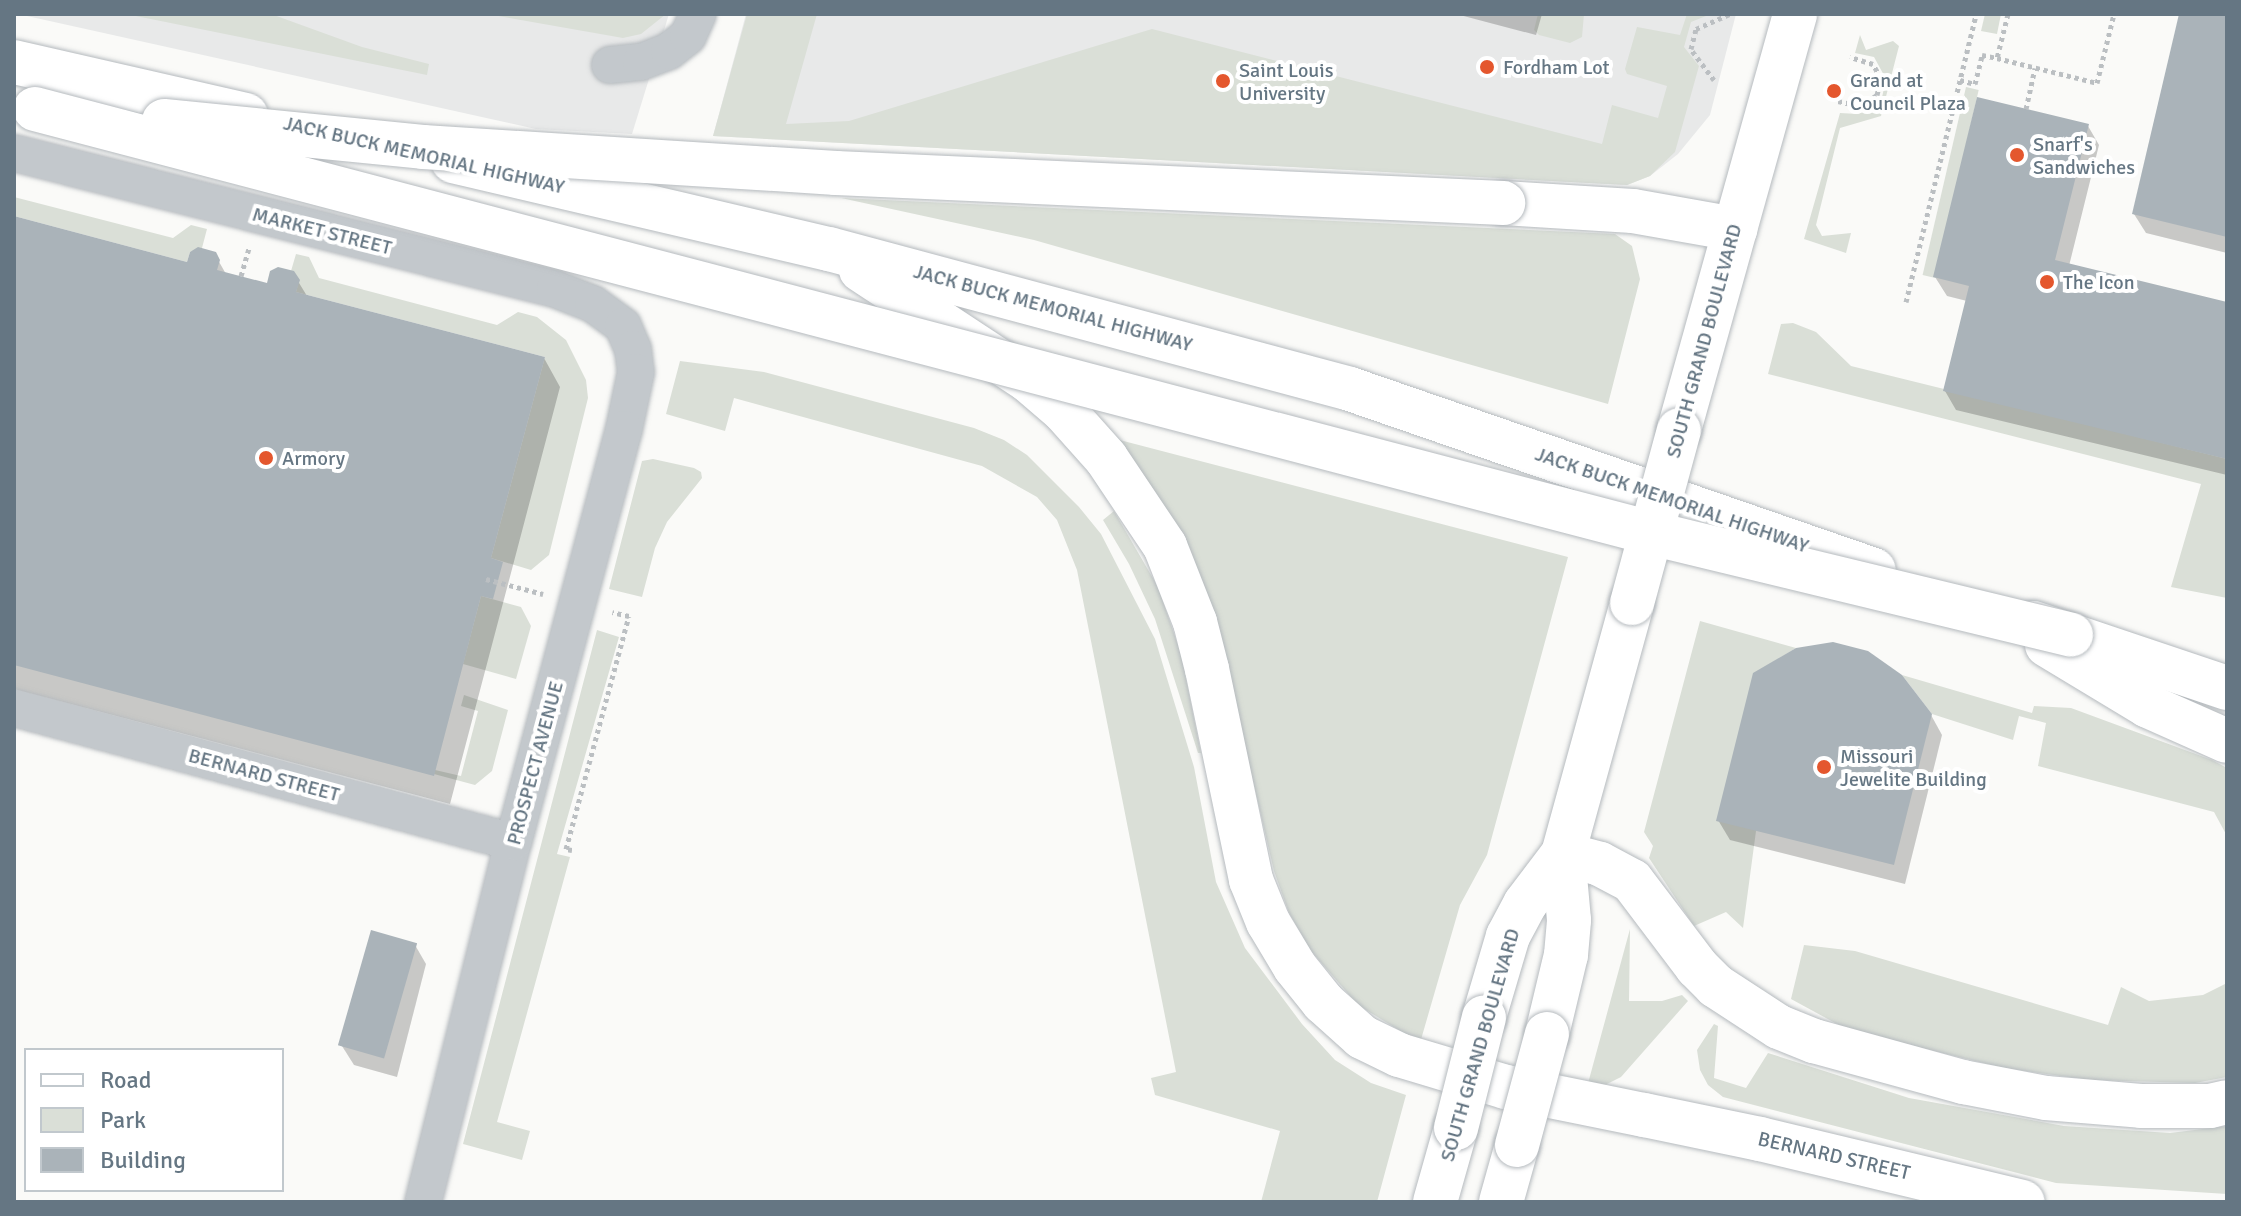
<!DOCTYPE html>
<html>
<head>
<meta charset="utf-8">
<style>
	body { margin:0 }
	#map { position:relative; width:2241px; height:1216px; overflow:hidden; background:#fafaf8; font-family:Signika,sans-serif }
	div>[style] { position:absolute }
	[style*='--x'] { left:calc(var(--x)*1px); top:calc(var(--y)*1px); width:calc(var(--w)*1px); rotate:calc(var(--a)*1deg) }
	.built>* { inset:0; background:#e8e9e9 }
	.green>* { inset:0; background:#dadfd7; transform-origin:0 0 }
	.shadow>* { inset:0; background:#0003 }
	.building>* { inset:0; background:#aab3b9; transform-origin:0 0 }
	.path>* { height:5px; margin-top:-2.5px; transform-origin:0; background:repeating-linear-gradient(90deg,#bbbfc2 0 4px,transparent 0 8px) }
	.roads { filter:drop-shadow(0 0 2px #b5babe) drop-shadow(0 0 2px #b5babe) }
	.minor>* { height:36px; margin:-18px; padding:0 18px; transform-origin:18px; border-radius:18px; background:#c3c8cc }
	.primary>* { height:44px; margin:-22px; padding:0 22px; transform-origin:22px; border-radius:22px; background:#fff }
	.motorway>* { height:44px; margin:-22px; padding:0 22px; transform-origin:22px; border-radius:22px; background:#fff }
	.bridges { filter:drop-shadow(0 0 2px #b5babe) drop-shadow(0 0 2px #b5babe) }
	.primary-bridge>* { height:44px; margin:-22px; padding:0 22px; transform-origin:22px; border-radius:22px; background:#fff }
	.motorway-bridge>* { height:44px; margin:-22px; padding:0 22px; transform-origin:22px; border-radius:22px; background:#fff }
	.dots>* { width:22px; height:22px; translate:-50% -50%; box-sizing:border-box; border:4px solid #fff; border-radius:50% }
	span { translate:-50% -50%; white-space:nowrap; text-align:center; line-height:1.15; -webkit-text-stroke:8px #fff; paint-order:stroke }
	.poi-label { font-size:20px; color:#657683 }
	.left { translate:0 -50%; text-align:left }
	.street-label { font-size:20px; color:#657683 }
	.frame { position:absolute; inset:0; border:16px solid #657683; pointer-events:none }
	.legend { position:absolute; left:24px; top:1048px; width:260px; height:144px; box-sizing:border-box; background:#fff; border:2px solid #c1c8cd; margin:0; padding:10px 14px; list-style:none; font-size:24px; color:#657683 }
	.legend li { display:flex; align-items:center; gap:16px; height:40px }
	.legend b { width:40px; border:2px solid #c1c8cd }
</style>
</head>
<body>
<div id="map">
	<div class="built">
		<i style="clip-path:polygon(18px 14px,669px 14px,632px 134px,536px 129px)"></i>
		<i style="clip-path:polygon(746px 14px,1736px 14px,1710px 115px,1678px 154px,1650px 176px,1627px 185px,713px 136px)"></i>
	</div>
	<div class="green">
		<i style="clip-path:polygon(126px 14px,271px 14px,362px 47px,429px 64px,427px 75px)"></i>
		<i style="clip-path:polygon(487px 14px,666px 14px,641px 34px,623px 38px)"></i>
		<i style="clip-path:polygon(747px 14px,817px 14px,786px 124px,849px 121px,1152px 29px,1602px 144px,1612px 105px,1658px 118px,1667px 86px,1627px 74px,1625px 69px,1637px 27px,1680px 35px,1687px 14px,1711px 14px,1691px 22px,1684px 47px,1699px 66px,1675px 152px,1650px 176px,1627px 185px,713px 136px)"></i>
		<i style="clip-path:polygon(1538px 14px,1584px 14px,1582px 37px,1570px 43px,1539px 35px,1534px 30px)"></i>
		<i style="clip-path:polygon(1985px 14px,2001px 14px,1997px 34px,1981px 31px)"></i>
		<i style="clip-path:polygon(1860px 35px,1866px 50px,1893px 41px,1899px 46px,1881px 116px,1840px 128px,1816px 225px,1822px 236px,1851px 233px,1846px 253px,1804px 239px,1840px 113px,1858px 114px,1881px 102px,1886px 79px,1874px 57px,1855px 53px)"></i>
		<i style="left:1966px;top:87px;width:13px;height:193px;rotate:13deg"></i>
		<i style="clip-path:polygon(14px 197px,173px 238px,191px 225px,207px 229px,202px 248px,190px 252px,187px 262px,14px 216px)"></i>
		<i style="clip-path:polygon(841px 198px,1615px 234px,1632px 246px,1640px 279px,1608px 404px,1034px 240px)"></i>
		<i style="clip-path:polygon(296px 254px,309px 257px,319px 278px,497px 325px,518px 312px,537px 317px,566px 340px,586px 380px,588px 398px,549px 555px,531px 570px,491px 558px,545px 357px,296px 292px,299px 280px,291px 271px)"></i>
		<i style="clip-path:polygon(1793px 323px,1816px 332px,1851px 366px,2227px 459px,2227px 598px,2171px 587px,2201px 484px,1768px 374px,1781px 324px)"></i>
		<i style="clip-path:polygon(680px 361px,764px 372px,974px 428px,1004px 440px,1027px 455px,1079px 507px,1101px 534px,1155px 639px,1194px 767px,1216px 882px,1245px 948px,1302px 1024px,1335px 1060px,1371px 1083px,1406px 1095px,1377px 1202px,1261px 1202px,1280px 1131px,1155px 1095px,1151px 1078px,1176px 1072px,1077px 570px,1057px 520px,1037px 497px,982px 466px,734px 398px,725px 431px,666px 414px)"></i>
		<i style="clip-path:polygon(1112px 438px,1568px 557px,1487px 855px,1460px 905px,1420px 1043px,1358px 1005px,1311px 951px,1289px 913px,1274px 871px,1239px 721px)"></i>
		<i style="clip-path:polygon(653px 459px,694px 468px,701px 472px,702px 478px,667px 522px,655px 548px,642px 597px,609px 589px,642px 461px)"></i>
		<i style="clip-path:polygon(1114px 511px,1158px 587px,1181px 654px,1201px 753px,1198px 753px,1155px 619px,1129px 564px,1103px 520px)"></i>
		<i style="clip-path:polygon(481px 596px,521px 607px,531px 626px,516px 679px,463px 664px)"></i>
		<i style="clip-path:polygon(1700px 621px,1796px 648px,1753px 674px,1756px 831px,1743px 928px,1726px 912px,1694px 926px,1649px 858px,1653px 846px,1644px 832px)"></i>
		<i style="clip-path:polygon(597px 630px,619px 637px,557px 854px,570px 857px,497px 1122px,530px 1131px,522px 1160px,463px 1144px)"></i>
		<i style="clip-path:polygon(1902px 675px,2032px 713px,2034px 706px,2071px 708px,2212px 760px,2227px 768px,2227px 836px,2214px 812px,2038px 766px,2046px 723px,2019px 716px,2013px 740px,1932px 714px)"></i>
		<i style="clip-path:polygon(464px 695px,508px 710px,492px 771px,475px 785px,434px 774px,435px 770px,461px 776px,478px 711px,461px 706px)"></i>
		<i style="clip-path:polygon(1630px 929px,1629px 1001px,1662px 1001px,1682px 995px,1688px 1001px,1621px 1077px,1601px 1087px,1587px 1087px)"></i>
		<i style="clip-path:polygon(1804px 945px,1855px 951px,2108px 1025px,2121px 987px,2149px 1001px,2203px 995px,2227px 983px,2227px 1077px,2195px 1083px,2090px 1080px,2004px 1068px,1848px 1030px,1791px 999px)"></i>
		<i style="clip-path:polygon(1714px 1024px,1718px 1026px,1714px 1078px,1746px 1088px,1768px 1053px,1909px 1098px,2064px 1126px,2170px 1133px,2227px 1126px,2227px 1194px,2056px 1183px,1723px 1097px,1708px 1085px,1700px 1070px,1697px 1050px)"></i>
	</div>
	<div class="shadow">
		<i style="clip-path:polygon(1456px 14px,1542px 14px,1536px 35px)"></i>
		<i style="clip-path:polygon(2181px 14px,2227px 14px,2227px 253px,2146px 233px,2134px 214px)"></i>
		<i style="clip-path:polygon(2088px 126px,2099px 145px,2069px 266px,2227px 304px,2227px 475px,1956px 410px,1945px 391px,1967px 301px,1947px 296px,1935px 277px)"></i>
		<i style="clip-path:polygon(14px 219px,189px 265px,214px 253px,226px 274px,268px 285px,293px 273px,307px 296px,544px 358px,560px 387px,450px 804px,14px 689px)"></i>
		<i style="clip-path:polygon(1931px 715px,1942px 735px,1905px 884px,1730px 840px,1718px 820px)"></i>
		<i style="clip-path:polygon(415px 945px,426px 964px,397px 1077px,354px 1065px,342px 1046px)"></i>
	</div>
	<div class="building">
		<i style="clip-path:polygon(2179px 14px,2227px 14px,2227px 237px,2132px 214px)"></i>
		<i style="clip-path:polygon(1977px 97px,2089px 124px,2055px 260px,2227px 302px,2227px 459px,1943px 391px,1969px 286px,1933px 277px)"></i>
		<i style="clip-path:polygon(14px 216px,187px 262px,190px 252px,198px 247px,216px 252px,220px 260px,217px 270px,267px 283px,270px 271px,278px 267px,294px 271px,300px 280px,296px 292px,545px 357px,491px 558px,503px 562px,493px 599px,481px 596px,434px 776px,14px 665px)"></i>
		<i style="clip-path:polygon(1833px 642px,1868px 651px,1902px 675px,1932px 714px,1894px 865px,1716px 821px,1753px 673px,1796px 648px)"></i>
		<i style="left:371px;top:930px;width:48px;height:120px;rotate:16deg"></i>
	</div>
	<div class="path">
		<i style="--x:2008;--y:14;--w:45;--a:104"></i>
		<i style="--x:1997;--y:58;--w:103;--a:14"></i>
		<i style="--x:2097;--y:83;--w:71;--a:-76.2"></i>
		<i style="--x:1714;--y:80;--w:39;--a:-127"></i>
		<i style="--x:1691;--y:49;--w:21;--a:-76"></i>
		<i style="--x:1696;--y:29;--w:37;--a:-24"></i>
		<i style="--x:1960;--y:80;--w:16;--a:15"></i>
		<i style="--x:1975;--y:84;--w:30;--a:-76"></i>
		<i style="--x:1982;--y:55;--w:15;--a:11"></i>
		<i style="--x:1838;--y:101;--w:23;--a:13"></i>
		<i style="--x:1860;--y:106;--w:20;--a:-33"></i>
		<i style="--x:1877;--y:95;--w:17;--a:-77"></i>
		<i style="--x:1881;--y:78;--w:16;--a:-120"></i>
		<i style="--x:1873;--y:64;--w:24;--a:-163"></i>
		<i style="--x:2026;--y:109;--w:42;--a:-77.6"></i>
		<i style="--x:241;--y:276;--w:29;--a:-74"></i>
		<i style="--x:1906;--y:302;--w:296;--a:-76.3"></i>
		<i style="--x:486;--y:579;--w:59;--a:14.7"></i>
		<i style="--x:572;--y:850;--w:6;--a:-171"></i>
		<i style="--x:566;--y:849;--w:241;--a:-74.9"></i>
		<i style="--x:629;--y:616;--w:17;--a:-167"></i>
	</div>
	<div class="roads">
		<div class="minor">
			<i style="--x:610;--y:65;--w:31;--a:-6"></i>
			<i style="--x:641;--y:62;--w:30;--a:-21"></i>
			<i style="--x:669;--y:51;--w:24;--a:-38"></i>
			<i style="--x:688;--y:36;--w:24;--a:-66"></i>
			<i style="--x:14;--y:153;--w:558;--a:14.11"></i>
			<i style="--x:555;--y:289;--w:41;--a:21.5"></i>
			<i style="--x:593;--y:304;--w:37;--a:36"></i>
			<i style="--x:623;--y:326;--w:25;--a:67"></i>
			<i style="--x:633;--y:349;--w:23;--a:83"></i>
			<i style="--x:636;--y:372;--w:58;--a:101.9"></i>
			<i style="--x:624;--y:429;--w:428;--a:105"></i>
			<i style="--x:513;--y:842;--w:371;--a:104"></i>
			<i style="--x:14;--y:708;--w:517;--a:15.03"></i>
		</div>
		<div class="primary">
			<i style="--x:1679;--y:430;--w:432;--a:-74.4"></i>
			<i style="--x:1484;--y:1017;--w:84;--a:-73.5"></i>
			<i style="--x:1508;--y:936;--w:36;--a:-62"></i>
			<i style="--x:1525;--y:904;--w:63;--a:-52.8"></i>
			<i style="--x:1547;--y:1034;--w:81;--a:-76.5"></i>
			<i style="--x:1566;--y:955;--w:35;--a:-85"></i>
			<i style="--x:1569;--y:920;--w:66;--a:-95.2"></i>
			<i style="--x:1563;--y:854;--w:260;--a:-74.6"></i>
			<i style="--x:1644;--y:1115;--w:118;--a:11.7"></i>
			<i style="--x:1760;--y:1139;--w:270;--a:13.5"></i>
			<i style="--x:1435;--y:1202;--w:77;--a:-74.2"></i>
			<i style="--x:1501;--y:1202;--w:59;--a:-74.3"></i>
		</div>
		<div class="motorway">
			<i style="--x:14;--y:62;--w:238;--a:12.9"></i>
			<i style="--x:453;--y:161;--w:386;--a:13.2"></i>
			<i style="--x:829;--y:249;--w:539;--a:15.04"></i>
			<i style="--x:1350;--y:389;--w:554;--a:19.06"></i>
			<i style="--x:1503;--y:203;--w:130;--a:3.5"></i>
			<i style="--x:1633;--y:211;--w:104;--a:10"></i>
			<i style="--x:861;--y:270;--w:200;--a:33.4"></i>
			<i style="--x:1028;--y:380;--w:48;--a:40.7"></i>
			<i style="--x:1064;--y:411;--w:63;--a:48.2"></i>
			<i style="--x:1106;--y:458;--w:106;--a:56.2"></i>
			<i style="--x:1165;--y:546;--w:82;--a:68.5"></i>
			<i style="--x:1195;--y:622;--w:49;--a:75.7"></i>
			<i style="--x:1207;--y:669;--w:216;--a:78.2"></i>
			<i style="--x:1251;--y:880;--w:45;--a:68"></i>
			<i style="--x:1268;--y:922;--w:52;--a:59"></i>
			<i style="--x:1295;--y:967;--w:45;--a:51.3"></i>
			<i style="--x:1323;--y:1002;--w:52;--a:41.9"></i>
			<i style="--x:1362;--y:1037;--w:41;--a:25.9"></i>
			<i style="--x:1399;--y:1055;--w:112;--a:16.7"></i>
			<i style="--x:1506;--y:1087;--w:141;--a:11.5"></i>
			<i style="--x:2034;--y:623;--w:204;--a:18.6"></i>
			<i style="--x:2047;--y:645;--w:118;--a:31.1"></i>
			<i style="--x:2148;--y:706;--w:86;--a:23.9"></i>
			<i style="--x:1563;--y:854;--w:38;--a:15"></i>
			<i style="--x:1600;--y:864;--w:36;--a:28"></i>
			<i style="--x:1632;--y:881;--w:108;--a:52.9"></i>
			<i style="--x:1697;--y:967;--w:27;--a:45"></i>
			<i style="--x:1716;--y:986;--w:75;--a:33.1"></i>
			<i style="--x:1779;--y:1027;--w:38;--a:22"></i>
			<i style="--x:1814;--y:1041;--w:155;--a:15.4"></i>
			<i style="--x:1963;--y:1082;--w:85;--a:10.9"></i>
			<i style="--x:2046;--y:1098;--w:95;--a:4.8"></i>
			<i style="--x:2141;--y:1106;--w:69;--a:0"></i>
			<i style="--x:2210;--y:1106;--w:17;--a:-13"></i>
		</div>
	</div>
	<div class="bridges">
		<div class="primary-bridge">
			<i style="--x:1632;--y:603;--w:179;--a:-74.8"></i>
			<i style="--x:1456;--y:1128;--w:114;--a:-75.8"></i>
			<i style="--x:1517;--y:1145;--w:115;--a:-74.9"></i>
		</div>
		<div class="motorway-bridge">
			<i style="--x:35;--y:109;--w:1675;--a:14.7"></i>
			<i style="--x:1655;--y:534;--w:428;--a:13.6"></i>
			<i style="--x:164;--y:121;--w:260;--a:5.7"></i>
			<i style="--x:423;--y:147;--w:414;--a:3.6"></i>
			<i style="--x:836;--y:173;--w:668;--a:2.58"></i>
		</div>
	</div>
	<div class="dots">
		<i style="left:1487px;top:67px;background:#e4572e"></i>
		<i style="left:1223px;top:81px;background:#e4572e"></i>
		<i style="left:1834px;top:91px;background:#e4572e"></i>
		<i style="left:2017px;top:155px;background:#e4572e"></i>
		<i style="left:2047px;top:282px;background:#e4572e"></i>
		<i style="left:266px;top:458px;background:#e4572e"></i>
		<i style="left:1824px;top:767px;background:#e4572e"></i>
	</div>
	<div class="poi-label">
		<span class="left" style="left:1503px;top:67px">Fordham Lot</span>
		<span class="left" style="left:1239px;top:82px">Saint Louis<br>University</span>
		<span class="left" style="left:1850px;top:92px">Grand at<br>Council Plaza</span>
		<span class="left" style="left:2033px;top:156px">Snarf's<br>Sandwiches</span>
		<span class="left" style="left:2063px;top:282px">The Icon</span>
		<span class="left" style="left:282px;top:458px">Armory</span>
		<span class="left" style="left:1840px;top:768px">Missouri<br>Jewelite Building</span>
	</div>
	<div class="street-label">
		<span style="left:424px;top:155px;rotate:13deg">JACK BUCK MEMORIAL HIGHWAY</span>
		<span style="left:322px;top:231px;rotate:14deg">MARKET STREET</span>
		<span style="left:1053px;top:308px;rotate:15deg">JACK BUCK MEMORIAL HIGHWAY</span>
		<span style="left:1704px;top:341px;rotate:-75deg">SOUTH GRAND BOULEVARD</span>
		<span style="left:1672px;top:500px;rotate:19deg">JACK BUCK MEMORIAL HIGHWAY</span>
		<span style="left:535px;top:763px;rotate:-75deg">PROSPECT AVENUE</span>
		<span style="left:264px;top:775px;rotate:15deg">BERNARD STREET</span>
		<span style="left:1480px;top:1045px;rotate:-74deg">SOUTH GRAND BOULEVARD</span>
		<span style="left:1834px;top:1156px;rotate:13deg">BERNARD STREET</span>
	</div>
	<div class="frame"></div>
	<ul class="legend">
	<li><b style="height:10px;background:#fff"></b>Road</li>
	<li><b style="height:22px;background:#dadfd7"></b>Park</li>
	<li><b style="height:22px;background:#aab3b9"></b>Building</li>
	</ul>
</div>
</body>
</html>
